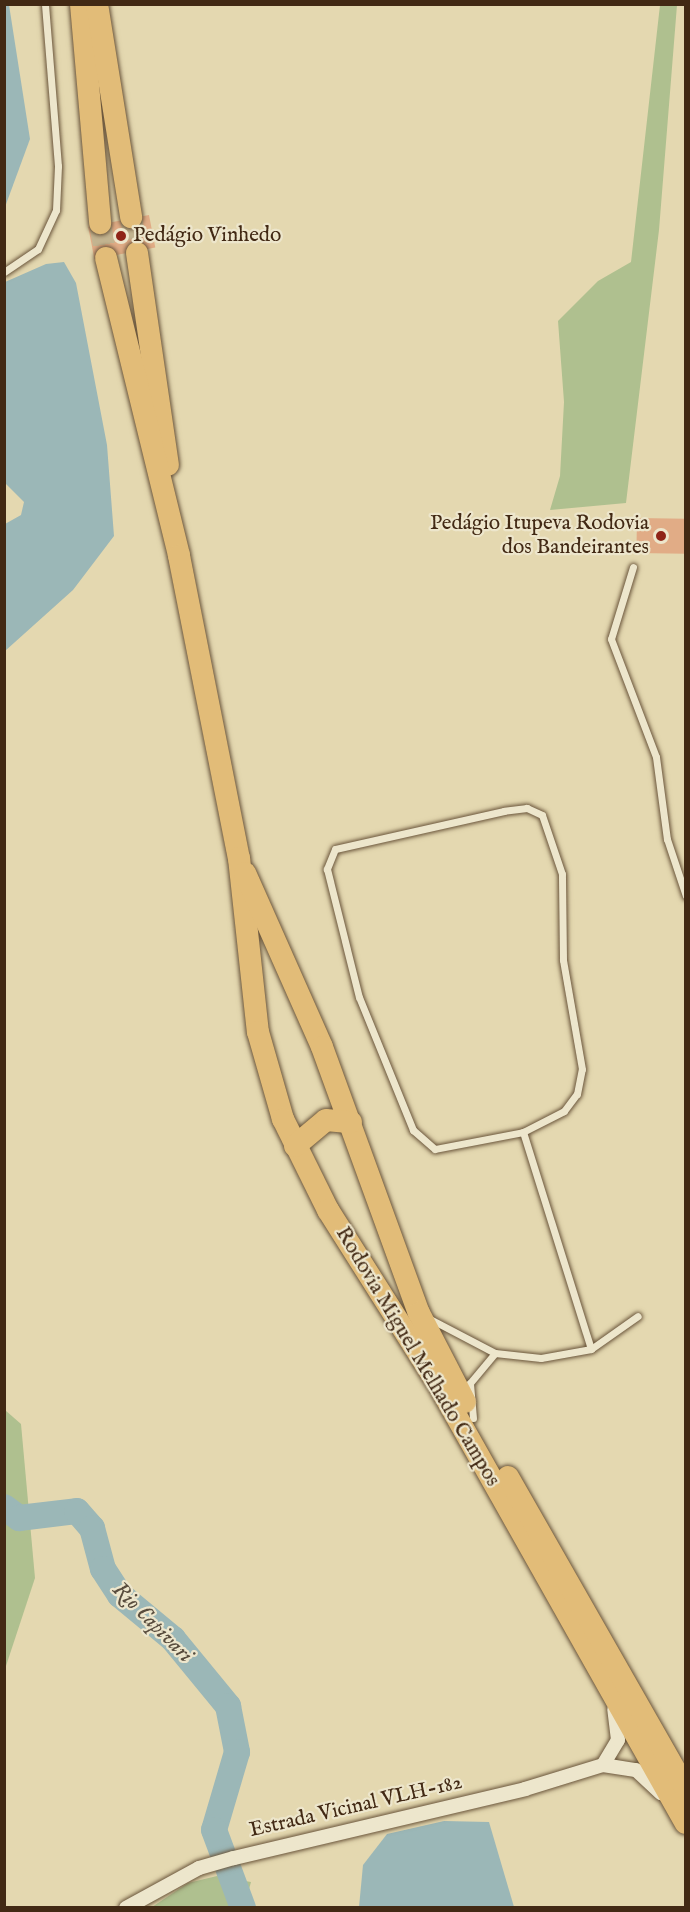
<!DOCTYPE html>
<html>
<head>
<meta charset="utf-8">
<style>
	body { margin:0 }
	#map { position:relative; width:690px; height:1912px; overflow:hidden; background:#e4d8b0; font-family:"IM FELL English",serif }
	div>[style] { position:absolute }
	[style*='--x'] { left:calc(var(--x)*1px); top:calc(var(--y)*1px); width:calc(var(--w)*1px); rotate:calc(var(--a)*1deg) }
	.green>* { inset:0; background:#afc08f }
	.water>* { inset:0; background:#9bb7b7 }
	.river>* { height:26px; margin:-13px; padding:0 13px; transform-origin:13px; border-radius:13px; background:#9bb7b7 }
	.building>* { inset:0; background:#e1ac86; transform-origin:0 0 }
	.trunk-tunnel>* { height:22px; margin-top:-11px; transform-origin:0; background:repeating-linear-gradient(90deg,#c4b591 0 22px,transparent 0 33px) }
	.roads { filter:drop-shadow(0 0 2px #6a553b) drop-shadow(0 0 2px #6a553b) }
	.service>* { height:7px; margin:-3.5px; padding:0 3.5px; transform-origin:3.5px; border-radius:3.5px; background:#ede6cc }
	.minor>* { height:14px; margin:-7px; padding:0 7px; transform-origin:7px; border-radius:7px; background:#ede6cc }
	.trunk>* { height:22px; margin:-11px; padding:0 11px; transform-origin:11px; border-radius:11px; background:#e2bc78 }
	.dots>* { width:16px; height:16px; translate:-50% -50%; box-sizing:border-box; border:3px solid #ede6cc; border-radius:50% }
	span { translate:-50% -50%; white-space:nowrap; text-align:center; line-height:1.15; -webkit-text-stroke:4.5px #ede6cc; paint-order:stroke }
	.poi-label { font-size:21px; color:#422914 }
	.left { translate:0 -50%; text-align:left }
	.right { translate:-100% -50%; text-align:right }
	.street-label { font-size:21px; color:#422914 }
	.water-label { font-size:22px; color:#584c3d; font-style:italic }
	.frame { position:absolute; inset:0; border:6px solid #422914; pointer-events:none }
</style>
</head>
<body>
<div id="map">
	<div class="green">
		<i style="clip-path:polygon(660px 5px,677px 5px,659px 230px,626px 503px,550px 510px,560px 476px,564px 402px,558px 321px,598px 281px,631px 262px)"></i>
		<i style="clip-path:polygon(5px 1410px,21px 1424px,35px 1578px,5px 1669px)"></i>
		<i style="clip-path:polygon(217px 1876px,251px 1882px,244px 1907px,152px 1907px,188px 1883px)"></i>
	</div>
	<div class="water">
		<i style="clip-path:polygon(9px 5px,30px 139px,5px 207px,4px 5px)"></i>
		<i style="clip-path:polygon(64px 262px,76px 283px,107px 445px,114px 536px,73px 590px,5px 651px,5px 524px,21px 515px,24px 502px,5px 483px,5px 282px,46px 264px)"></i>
		<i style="clip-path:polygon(444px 1821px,489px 1822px,514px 1907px,359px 1907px,363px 1865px,387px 1834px)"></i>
	</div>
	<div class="river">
		<i style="--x:4;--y:1507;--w:19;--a:36"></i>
		<i style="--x:19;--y:1518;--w:58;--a:-6.9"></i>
		<i style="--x:77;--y:1511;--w:23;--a:49"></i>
		<i style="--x:92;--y:1528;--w:42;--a:75"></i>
		<i style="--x:103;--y:1569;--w:31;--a:57"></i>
		<i style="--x:120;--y:1595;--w:69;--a:39.7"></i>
		<i style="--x:173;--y:1639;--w:87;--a:50.6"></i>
		<i style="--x:228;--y:1706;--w:47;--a:78.9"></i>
		<i style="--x:237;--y:1752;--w:81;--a:106.4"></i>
		<i style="--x:214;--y:1830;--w:83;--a:69.6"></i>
	</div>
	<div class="building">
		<i style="left:149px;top:215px;width:33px;height:62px;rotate:79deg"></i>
		<i style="left:637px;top:518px;width:49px;height:35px;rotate:1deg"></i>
	</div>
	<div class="trunk-tunnel">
		<i style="--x:131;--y:217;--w:36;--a:81"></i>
		<i style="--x:100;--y:223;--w:36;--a:80"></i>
	</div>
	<div class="roads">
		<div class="service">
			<i style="--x:4;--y:272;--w:41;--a:-34.1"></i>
			<i style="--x:38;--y:249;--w:43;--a:-65.2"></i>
			<i style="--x:56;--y:210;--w:44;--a:-87.4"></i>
			<i style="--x:58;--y:166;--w:163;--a:-94.6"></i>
			<i style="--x:633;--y:567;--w:75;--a:107"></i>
			<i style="--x:611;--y:639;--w:126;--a:69.1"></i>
			<i style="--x:656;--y:757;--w:83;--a:82.4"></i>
			<i style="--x:667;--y:839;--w:60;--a:71.6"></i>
			<i style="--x:523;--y:1132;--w:46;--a:-27.1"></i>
			<i style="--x:564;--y:1111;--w:21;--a:-53"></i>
			<i style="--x:577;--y:1094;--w:25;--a:-79"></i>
			<i style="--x:582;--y:1069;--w:111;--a:-99.9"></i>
			<i style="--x:563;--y:960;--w:86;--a:-90.7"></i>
			<i style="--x:562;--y:874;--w:62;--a:-108.7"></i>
			<i style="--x:542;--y:815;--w:17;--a:-155"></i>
			<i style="--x:527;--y:808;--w:23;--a:173"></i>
			<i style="--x:504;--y:811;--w:173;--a:167.3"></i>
			<i style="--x:335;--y:849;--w:22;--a:112"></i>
			<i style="--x:327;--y:869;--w:132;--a:76"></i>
			<i style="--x:359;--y:997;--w:144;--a:67.9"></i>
			<i style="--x:413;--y:1130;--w:29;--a:41"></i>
			<i style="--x:435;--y:1149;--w:90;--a:-10.9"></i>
			<i style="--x:523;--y:1132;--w:227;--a:72.6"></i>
			<i style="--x:430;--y:1319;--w:73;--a:27.6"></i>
			<i style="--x:495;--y:1353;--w:46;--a:6.2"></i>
			<i style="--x:541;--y:1358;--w:51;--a:-10.2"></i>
			<i style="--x:591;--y:1349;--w:57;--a:-35.1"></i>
			<i style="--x:473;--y:1418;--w:35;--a:-95"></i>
			<i style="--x:470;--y:1383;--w:39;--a:-50"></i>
		</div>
		<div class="minor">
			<i style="--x:603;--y:1765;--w:29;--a:-59"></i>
			<i style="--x:618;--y:1740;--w:31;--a:-97"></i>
			<i style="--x:126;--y:1908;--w:83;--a:-28.7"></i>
			<i style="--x:199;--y:1868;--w:36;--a:-16"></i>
			<i style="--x:234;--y:1858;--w:299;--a:-13.3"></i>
			<i style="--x:525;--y:1789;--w:82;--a:-17.1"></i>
			<i style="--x:603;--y:1765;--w:33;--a:9"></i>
			<i style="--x:636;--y:1770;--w:34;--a:43"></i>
		</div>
		<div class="trunk">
			<i style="--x:81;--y:4;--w:220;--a:85"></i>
			<i style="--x:97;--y:4;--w:216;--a:80.9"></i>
			<i style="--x:137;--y:253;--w:214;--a:81.7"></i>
			<i style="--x:106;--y:258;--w:307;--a:76.2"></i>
			<i style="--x:179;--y:556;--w:308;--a:78.8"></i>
			<i style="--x:239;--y:858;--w:175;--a:83.8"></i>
			<i style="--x:258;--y:1032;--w:91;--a:74"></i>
			<i style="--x:283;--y:1119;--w:102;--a:63.7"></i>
			<i style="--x:328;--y:1210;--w:212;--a:57.7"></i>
			<i style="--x:441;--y:1389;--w:498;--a:60.6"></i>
			<i style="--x:245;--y:873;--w:190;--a:66.1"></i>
			<i style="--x:322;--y:1047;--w:283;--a:70"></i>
			<i style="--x:419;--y:1313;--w:100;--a:62.7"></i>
			<i style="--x:295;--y:1146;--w:40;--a:-40"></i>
			<i style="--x:326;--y:1120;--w:25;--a:5"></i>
			<i style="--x:508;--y:1477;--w:359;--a:60.3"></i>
		</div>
	</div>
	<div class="dots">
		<i style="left:121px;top:236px;background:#8f2418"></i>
		<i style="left:661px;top:536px;background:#8f2418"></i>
	</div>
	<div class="poi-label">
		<span class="left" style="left:133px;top:236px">Pedágio Vinhedo</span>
		<span class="right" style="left:649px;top:536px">Pedágio Itupeva Rodovia<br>dos Bandeirantes</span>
	</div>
	<div class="street-label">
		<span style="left:417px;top:1357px;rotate:59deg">Rodovia Miguel Melhado Campos</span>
		<span style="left:356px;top:1807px;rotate:-13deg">Estrada Vicinal VLH-182</span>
	</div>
	<div class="water-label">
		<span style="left:152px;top:1623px;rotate:45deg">Rio Capivari</span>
	</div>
	<div class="frame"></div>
</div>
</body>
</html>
